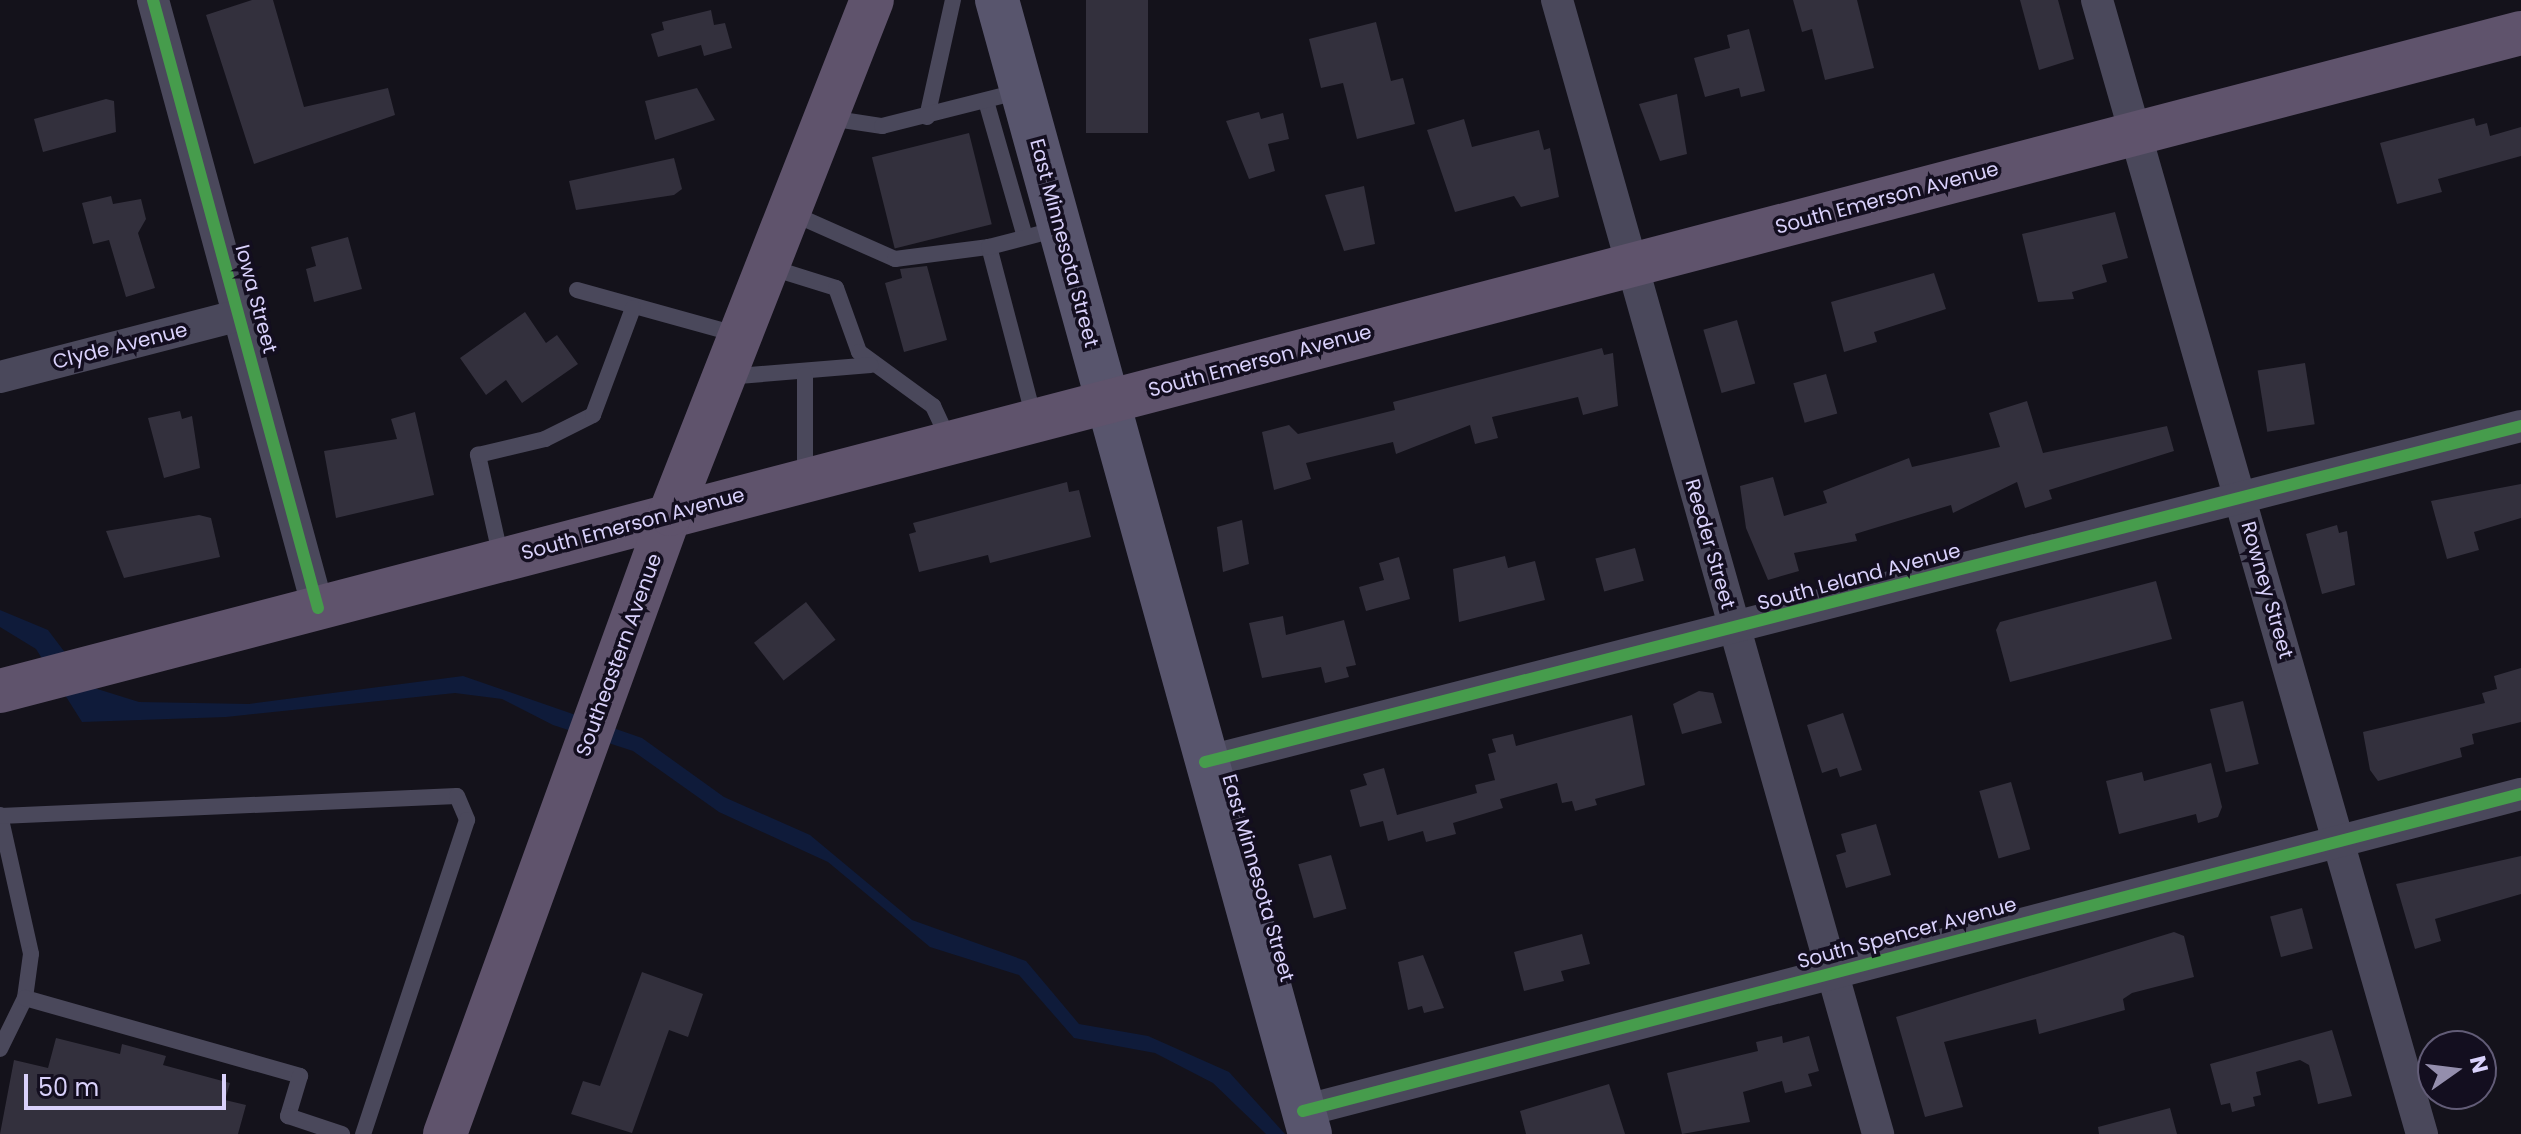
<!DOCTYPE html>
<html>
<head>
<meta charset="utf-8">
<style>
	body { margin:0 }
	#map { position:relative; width:2521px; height:1134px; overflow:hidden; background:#14121b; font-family:Poppins,sans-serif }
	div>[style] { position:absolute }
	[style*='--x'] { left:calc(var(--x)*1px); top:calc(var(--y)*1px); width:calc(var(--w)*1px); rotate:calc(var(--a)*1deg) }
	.water>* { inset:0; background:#0f1b3a }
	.building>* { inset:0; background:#33303d; transform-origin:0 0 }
	.lane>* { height:16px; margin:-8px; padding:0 8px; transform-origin:8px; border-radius:8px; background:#4a485b }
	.street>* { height:32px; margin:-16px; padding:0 16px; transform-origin:16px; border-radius:16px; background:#4a485b }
	.secondary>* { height:44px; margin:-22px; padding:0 22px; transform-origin:22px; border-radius:22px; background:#58556d }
	.primary>* { height:44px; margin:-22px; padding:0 22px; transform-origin:22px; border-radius:22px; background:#5f536c }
	.cycleway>* { height:12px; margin:-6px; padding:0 6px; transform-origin:6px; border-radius:6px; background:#469c4c }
	span { translate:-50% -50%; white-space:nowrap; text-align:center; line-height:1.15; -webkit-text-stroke:7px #130e1f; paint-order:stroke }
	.street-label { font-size:20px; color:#d9d1fb }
	.north { position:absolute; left:2417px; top:1030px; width:80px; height:80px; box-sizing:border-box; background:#130e1f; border:2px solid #625c77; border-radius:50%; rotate:76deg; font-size:22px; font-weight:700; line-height:32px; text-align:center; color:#d9d1fb }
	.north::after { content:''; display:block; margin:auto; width:28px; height:36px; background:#948ead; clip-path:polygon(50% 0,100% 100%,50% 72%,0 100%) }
	.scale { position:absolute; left:24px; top:1074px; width:202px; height:36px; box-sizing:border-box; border:4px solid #d9d1fb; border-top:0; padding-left:10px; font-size:24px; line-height:28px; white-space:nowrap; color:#d9d1fb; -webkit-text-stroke:6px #130e1f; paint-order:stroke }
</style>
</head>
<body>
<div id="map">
	<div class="water">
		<i style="clip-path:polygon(0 610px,48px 630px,91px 687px,139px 702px,249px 704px,463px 676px,642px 738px,724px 797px,810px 835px,912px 920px,1026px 961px,1079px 1024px,1148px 1036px,1229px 1072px,1285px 1134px,1266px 1134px,1213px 1083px,1155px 1053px,1074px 1038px,1019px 975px,930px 947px,828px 862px,719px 812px,633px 751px,553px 725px,502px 699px,455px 693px,226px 717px,82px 722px,36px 649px,0 627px)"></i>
	</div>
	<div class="building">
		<i style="clip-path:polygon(252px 0,273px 0,304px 107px,388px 88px,395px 115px,254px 164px,206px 15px)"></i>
		<i style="left:1086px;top:0;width:62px;height:133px"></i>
		<i style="clip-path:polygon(1793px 0,1857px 0,1874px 68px,1825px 80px,1812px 29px,1802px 32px)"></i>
		<i style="clip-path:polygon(2020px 0,2058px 0,2074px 59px,2039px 70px)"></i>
		<i style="clip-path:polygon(711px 10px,714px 25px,725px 23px,732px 48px,704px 56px,701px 45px,658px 57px,651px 34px,664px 30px,662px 22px)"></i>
		<i style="clip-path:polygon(1376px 22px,1391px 81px,1403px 78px,1415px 124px,1357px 139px,1343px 83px,1321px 88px,1309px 39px)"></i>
		<i style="clip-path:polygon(1749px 29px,1765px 91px,1741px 97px,1739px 88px,1705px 97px,1694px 58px,1730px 48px,1727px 35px)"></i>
		<i style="clip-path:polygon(697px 88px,715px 120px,655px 140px,645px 101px)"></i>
		<i style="clip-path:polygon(1677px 94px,1687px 154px,1660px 161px,1639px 104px)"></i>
		<i style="clip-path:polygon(106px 99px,114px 101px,116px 132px,43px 152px,34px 119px)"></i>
		<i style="clip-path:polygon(1259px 112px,1261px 119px,1283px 113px,1289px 139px,1268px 144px,1275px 171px,1249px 179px,1226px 121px)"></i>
		<i style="clip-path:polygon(2474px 118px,2476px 126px,2487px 123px,2490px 136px,2521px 127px,2521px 156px,2438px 179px,2442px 192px,2397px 204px,2380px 143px)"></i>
		<i style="clip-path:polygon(1464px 119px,1472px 147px,1539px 130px,1544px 150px,1550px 148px,1559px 197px,1521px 207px,1514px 196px,1455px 212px,1427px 130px)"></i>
		<i style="left:969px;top:133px;width:94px;height:100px;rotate:76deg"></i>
		<i style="clip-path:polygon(674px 158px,682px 189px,674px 195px,576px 210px,569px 181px)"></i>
		<i style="clip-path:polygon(1364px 186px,1375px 244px,1344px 251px,1325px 195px)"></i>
		<i style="clip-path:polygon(111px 196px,113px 204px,141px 199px,146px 219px,138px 233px,155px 288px,126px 297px,109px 240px,93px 244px,82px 203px)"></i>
		<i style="clip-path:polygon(2115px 212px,2128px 258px,2102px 265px,2107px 282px,2072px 292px,2074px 299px,2038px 302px,2022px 234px)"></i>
		<i style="clip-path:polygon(348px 237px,362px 289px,314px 302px,306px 269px,316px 266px,311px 247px)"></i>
		<i style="clip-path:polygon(927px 266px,947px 340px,904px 352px,885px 283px,902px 278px,900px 269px)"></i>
		<i style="clip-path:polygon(1934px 273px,1946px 309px,1874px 332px,1877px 342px,1844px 352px,1831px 302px)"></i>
		<i style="clip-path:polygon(525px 312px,546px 343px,557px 335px,578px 364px,522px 403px,506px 380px,486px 395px,460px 358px)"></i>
		<i style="left:1737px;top:320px;width:66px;height:35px;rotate:74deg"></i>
		<i style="clip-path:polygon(1602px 348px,1604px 355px,1613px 353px,1618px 406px,1583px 415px,1578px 397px,1492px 417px,1498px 438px,1475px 444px,1470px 425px,1396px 454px,1393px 442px,1306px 463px,1311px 479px,1274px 490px,1262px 432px,1289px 425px,1298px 434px,1347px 422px,1395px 410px,1393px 402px)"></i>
		<i style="left:2305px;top:363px;width:62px;height:48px;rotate:81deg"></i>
		<i style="left:1826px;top:374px;width:41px;height:34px;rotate:74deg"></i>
		<i style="clip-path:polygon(2027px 401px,2043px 453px,2167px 426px,2174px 451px,2049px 490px,2052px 499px,2025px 508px,2017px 482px,1953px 513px,1951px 505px,1855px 534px,1857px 541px,1794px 553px,1799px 571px,1768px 580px,1746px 528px,1740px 486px,1773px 477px,1784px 516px,1827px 503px,1823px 491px,1909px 458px,1912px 467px,2000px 447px,1989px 413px)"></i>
		<i style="clip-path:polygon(180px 411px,182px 419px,192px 416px,200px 468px,164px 478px,148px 418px)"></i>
		<i style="clip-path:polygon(415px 412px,434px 495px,336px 518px,324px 451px,397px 439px,391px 419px)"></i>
		<i style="clip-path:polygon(1067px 482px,1069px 492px,1079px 490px,1091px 537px,990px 563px,988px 555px,919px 572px,909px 534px,916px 532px,913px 523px)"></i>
		<i style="clip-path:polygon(2521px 484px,2521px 518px,2474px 532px,2479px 550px,2447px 559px,2431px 501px)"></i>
		<i style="clip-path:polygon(199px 515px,211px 518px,220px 557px,124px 578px,106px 531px)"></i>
		<i style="clip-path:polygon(1242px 520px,1249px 564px,1223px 572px,1217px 527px)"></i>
		<i style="clip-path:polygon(2337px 525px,2339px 533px,2347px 531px,2355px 585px,2322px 594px,2306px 534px)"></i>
		<i style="left:1635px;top:548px;width:34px;height:41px;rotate:75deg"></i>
		<i style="clip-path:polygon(1505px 556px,1508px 568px,1535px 561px,1545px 600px,1459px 622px,1453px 569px)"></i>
		<i style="clip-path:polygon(1399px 557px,1410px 599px,1366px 611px,1359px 587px,1384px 580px,1379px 563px)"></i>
		<i style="clip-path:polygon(2156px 581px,2172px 639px,2010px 682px,1996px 630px,2000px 622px)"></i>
		<i style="left:806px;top:602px;width:48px;height:66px;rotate:52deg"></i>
		<i style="clip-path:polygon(1283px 616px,1286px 635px,1344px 620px,1356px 665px,1346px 667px,1349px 677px,1325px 683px,1321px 667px,1262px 678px,1249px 623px)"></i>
		<i style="clip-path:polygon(2521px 668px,2521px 722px,2472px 734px,2474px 744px,2460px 748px,2462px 757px,2378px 781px,2370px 770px,2363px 732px,2485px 703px,2482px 693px,2497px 689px,2494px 676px)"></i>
		<i style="clip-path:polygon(1699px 691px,1713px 693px,1722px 723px,1682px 734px,1673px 704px)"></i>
		<i style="left:2243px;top:701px;width:65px;height:34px;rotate:76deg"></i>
		<i style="clip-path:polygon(1843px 713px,1862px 770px,1840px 777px,1837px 768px,1822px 773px,1807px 725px)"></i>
		<i style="clip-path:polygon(1632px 715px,1645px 785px,1595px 799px,1597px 805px,1575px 811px,1572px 801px,1562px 803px,1557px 783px,1500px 799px,1503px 808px,1453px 823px,1456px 834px,1426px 842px,1423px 831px,1388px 841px,1383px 821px,1360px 827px,1350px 790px,1367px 785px,1363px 774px,1384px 768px,1397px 815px,1477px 793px,1475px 785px,1495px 780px,1499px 795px,1488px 754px,1496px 752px,1492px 739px,1513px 734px,1516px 746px)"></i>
		<i style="clip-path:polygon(2211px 763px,2222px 807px,2218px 817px,2198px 823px,2196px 814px,2119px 834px,2106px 781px,2142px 772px,2144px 781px)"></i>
		<i style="left:2011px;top:782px;width:70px;height:33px;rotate:74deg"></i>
		<i style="clip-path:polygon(1876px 824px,1891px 875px,1846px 888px,1836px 855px,1846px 852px,1841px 834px)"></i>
		<i style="left:1331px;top:855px;width:56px;height:34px;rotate:74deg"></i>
		<i style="clip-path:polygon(2521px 856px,2521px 894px,2435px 919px,2441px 941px,2415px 949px,2396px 884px)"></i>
		<i style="left:2302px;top:908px;width:42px;height:33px;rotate:75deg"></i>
		<i style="clip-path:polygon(2174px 932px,2184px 936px,2194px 977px,2132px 993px,2123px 999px,2125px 1010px,2039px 1034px,2036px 1019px,1944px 1042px,1963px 1107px,1925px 1117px,1896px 1017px)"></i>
		<i style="clip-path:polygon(1582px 934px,1590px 964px,1561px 971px,1564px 981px,1524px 991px,1514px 952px)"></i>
		<i style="clip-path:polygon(1423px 955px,1444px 1008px,1424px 1013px,1422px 1006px,1408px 1010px,1398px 962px)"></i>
		<i style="clip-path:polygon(642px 972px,703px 994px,688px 1037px,669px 1030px,632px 1133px,571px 1114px,583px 1081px,600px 1086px)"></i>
		<i style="clip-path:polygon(2332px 1030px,2352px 1096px,2318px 1104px,2309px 1065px,2300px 1060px,2256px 1072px,2261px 1095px,2253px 1097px,2255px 1106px,2232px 1112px,2230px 1103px,2221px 1105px,2210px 1064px)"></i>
		<i style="clip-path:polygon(1782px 1036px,1783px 1043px,1809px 1036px,1819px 1071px,1808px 1074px,1812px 1086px,1785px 1093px,1782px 1081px,1743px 1092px,1750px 1122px,1682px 1134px,1667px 1073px,1758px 1051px,1756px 1042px)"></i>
		<i style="clip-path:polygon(56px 1038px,120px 1054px,122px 1044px,166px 1056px,163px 1065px,230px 1083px,225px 1100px,246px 1105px,238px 1134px,0 1134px,14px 1060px,48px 1068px)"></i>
		<i style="clip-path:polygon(1609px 1084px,1625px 1134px,1526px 1134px,1520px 1111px)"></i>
		<i style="clip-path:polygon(2170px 1108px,2177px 1134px,2099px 1134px,2098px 1127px)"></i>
	</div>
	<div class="lane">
		<i style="--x:986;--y:101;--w:141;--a:74"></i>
		<i style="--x:927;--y:117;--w:120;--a:-77.5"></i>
		<i style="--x:829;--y:118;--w:54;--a:8.6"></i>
		<i style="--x:882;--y:126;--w:143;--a:-14.1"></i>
		<i style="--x:789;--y:212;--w:116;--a:23.9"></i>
		<i style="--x:895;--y:259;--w:95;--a:-7.3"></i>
		<i style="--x:769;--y:267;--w:70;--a:17.4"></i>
		<i style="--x:836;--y:288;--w:68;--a:70.2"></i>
		<i style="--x:859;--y:352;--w:92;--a:36.1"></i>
		<i style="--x:933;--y:406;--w:38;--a:65"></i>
		<i style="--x:577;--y:290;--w:168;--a:15.5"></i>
		<i style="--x:726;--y:377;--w:145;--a:-4.7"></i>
		<i style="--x:1034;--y:418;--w:177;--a:-104.7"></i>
		<i style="--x:989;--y:247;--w:71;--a:-14.6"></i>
		<i style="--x:805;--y:477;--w:102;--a:-90"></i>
		<i style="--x:501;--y:558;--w:106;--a:-102.6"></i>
		<i style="--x:478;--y:455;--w:69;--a:-13.4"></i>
		<i style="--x:545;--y:439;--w:54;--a:-26.6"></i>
		<i style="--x:593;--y:415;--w:114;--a:-69.5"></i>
		<i style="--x:0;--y:815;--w:142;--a:77.4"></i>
		<i style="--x:31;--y:954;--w:44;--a:97.8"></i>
		<i style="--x:0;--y:816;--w:457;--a:-2.5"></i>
		<i style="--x:457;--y:796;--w:26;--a:67"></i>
		<i style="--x:467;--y:820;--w:331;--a:108.3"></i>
		<i style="--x:0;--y:1049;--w:57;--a:-63.9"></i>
		<i style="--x:25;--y:998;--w:286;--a:15.8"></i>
		<i style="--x:300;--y:1076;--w:42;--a:106.7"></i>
		<i style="--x:288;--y:1116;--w:57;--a:18.4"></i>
	</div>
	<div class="street">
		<i style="--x:153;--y:0;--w:630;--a:74.82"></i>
		<i style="--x:1557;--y:0;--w:1179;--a:74.19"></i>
		<i style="--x:2097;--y:0;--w:1180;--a:74.01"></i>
		<i style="--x:0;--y:377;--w:247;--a:-14.5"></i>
		<i style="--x:1205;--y:762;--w:1358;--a:-14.32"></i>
		<i style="--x:1303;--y:1111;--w:1259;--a:-14.59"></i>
	</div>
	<div class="secondary">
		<i style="--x:997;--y:0;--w:1176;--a:74.57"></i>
	</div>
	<div class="primary">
		<i style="--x:0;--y:691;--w:2605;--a:-14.63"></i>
		<i style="--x:445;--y:1134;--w:660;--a:-70.05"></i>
		<i style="--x:670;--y:514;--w:552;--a:-68.55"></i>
	</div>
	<div class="cycleway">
		<i style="--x:153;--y:0;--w:630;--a:74.82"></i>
		<i style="--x:1205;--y:762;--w:1358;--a:-14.32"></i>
		<i style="--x:1303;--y:1111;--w:1259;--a:-14.59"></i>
	</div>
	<div class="street-label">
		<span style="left:1887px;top:198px;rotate:-15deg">South Emerson Avenue</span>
		<span style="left:1064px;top:243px;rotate:75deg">East Minnesota Street</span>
		<span style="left:256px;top:299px;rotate:75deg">Iowa Street</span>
		<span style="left:120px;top:346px;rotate:-14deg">Clyde Avenue</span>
		<span style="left:1260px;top:361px;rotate:-15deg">South Emerson Avenue</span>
		<span style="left:633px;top:524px;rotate:-15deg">South Emerson Avenue</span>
		<span style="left:1710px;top:544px;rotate:74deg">Reeder Street</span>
		<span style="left:1859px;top:577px;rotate:-15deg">South Leland Avenue</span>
		<span style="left:2267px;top:590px;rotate:74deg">Rowney Street</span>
		<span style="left:619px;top:655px;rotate:-70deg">Southeastern Avenue</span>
		<span style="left:1258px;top:878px;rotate:74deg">East Minnesota Street</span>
		<span style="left:1907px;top:933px;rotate:-15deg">South Spencer Avenue</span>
	</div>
	<div class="north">N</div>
	<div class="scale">50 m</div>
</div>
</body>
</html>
